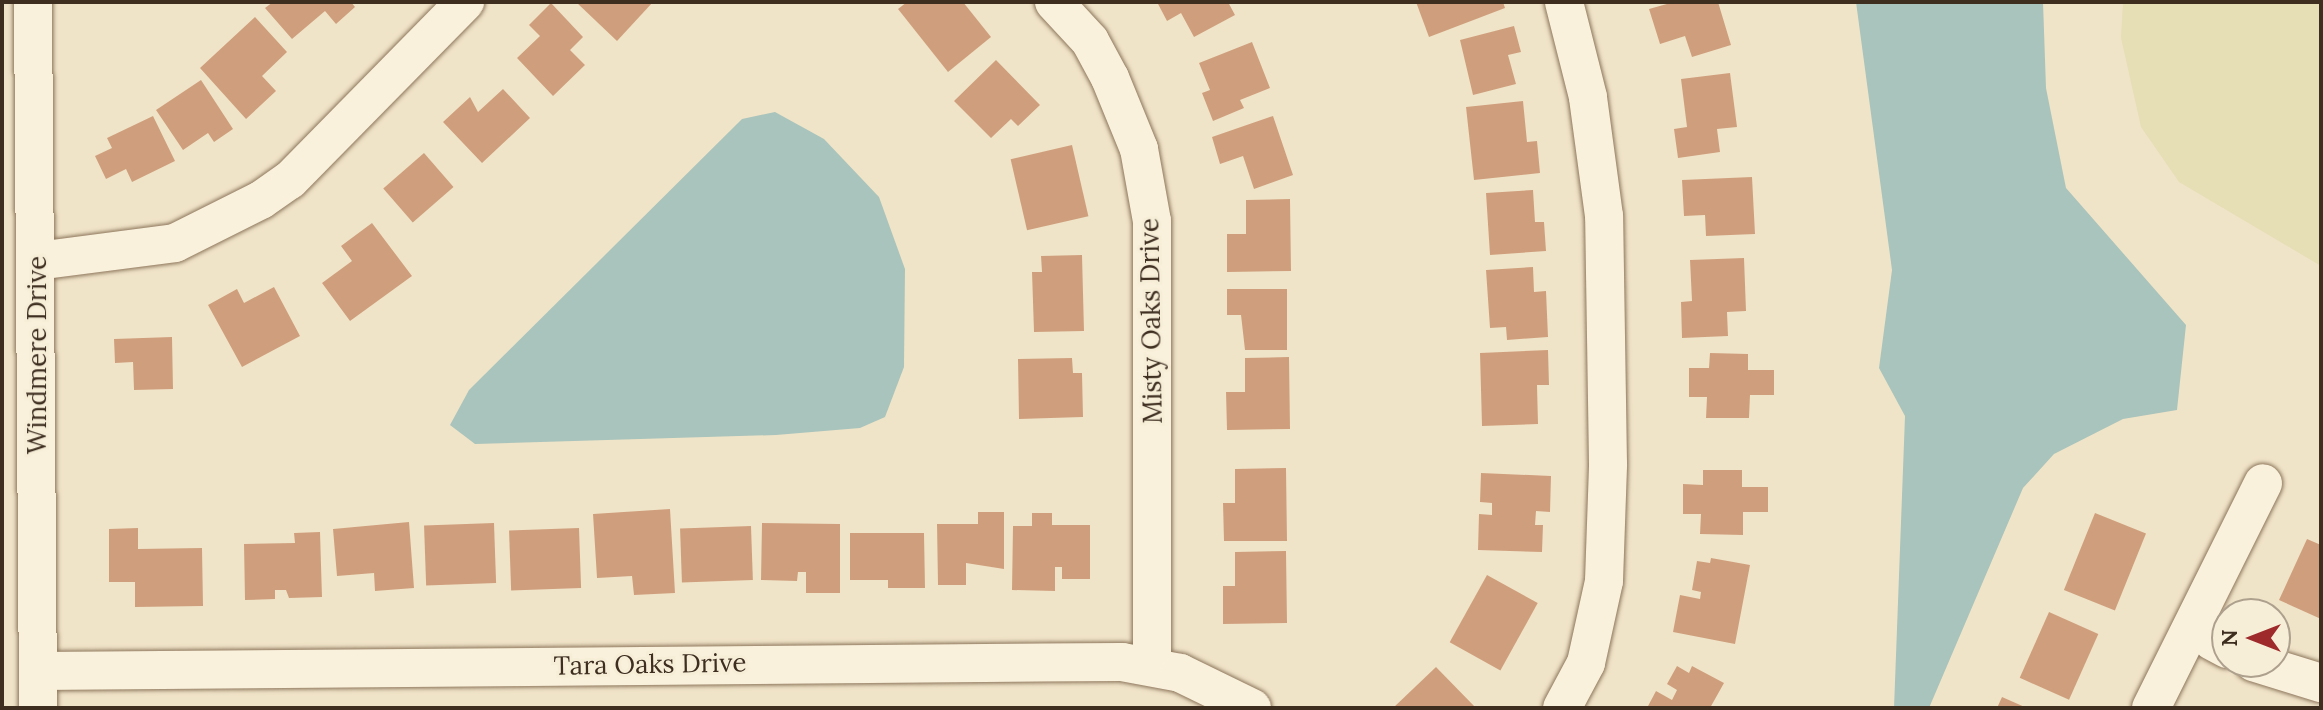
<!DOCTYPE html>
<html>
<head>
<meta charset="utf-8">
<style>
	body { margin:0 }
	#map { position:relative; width:2323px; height:710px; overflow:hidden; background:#f0e4c8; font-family:Lora,serif }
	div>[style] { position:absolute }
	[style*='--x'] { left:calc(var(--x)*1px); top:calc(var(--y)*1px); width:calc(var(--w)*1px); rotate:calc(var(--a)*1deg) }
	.farmland>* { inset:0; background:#e6deb5 }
	.water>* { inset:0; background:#a9c4bc }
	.building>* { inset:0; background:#cf9f7d; transform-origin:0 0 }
	.roads { filter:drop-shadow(0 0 2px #8d765c) drop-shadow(0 0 2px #8d765c) }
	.minor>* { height:38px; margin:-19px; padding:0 19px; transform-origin:19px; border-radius:19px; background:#faf1dc }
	span { translate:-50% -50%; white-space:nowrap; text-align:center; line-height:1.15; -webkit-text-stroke:6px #f7eed8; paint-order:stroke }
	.street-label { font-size:26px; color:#3d2e20 }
	.frame { position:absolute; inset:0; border:4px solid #3d2e20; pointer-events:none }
	.north { position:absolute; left:2211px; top:598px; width:80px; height:80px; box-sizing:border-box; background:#f7eed8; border:2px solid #ada18e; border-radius:50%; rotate:270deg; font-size:22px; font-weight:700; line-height:32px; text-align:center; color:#3d2e20 }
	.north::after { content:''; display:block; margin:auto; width:28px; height:36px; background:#9e2a2b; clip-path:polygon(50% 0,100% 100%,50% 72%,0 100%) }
</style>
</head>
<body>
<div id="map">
	<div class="farmland">
		<i style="clip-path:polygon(2123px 2px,2321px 2px,2321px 266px,2179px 182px,2141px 127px,2121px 38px)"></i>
	</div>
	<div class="water">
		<i style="clip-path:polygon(1856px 2px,2043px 2px,2046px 88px,2066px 188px,2186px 325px,2177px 410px,2123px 419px,2054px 454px,2023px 488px,1929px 708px,1894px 708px,1905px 416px,1879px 368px,1892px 270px)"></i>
		<i style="clip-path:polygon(775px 112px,824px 139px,879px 197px,905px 269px,904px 367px,885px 417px,860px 428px,776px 435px,475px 444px,450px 425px,469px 390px,742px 119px)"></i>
	</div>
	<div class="building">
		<i style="clip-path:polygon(273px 2px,351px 2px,355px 7px,336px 24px,325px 11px,292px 39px,265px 8px)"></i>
		<i style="clip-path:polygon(576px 2px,653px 2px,617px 41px)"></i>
		<i style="clip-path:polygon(907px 2px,963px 2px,991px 37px,948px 72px,898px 9px)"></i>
		<i style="clip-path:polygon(1157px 2px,1228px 2px,1235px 15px,1194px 37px,1181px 13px,1167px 21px)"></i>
		<i style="clip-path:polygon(1416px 2px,1503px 2px,1505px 8px,1429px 37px)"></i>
		<i style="clip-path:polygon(1674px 2px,1718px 2px,1731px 45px,1692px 57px,1685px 36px,1660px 44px,1649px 9px)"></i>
		<i style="clip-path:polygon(551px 3px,583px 37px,570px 50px,585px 65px,553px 96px,517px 58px,540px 36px,529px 25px)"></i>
		<i style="clip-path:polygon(255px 17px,287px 52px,262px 76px,276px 91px,246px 119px,200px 68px)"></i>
		<i style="clip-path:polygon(1514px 26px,1521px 52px,1508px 55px,1516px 84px,1473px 95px,1460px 40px)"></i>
		<i style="clip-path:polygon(1252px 42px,1270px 88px,1240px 100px,1244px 108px,1213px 121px,1202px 93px,1210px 90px,1199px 63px)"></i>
		<i style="clip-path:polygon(996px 60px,1040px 105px,1018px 126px,1011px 119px,991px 138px,954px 101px)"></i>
		<i style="clip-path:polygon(1730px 73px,1737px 127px,1717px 129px,1720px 152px,1678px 158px,1674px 129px,1687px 127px,1681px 79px)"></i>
		<i style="clip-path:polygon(201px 80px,233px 129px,214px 142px,208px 133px,183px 150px,156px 110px)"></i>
		<i style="clip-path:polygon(503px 89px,530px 118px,482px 163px,443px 122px,470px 97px,478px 112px)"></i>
		<i style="clip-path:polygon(1523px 101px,1527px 142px,1537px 141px,1540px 173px,1474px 180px,1466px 107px)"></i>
		<i style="clip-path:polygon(153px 116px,175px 161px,132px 182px,126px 169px,106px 179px,95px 156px,112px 148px,107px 138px)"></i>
		<i style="clip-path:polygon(1273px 116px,1293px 175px,1254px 189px,1243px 156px,1220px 164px,1212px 137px)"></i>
		<i style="left:1072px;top:145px;width:73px;height:63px;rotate:77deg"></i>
		<i style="left:424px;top:153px;width:45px;height:54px;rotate:49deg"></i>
		<i style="clip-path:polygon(1752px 177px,1755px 234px,1706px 236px,1705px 215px,1684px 216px,1682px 180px)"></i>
		<i style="clip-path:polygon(1533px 190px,1535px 222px,1544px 222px,1546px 251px,1490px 255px,1486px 193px)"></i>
		<i style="clip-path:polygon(1290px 199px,1291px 271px,1227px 272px,1227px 234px,1246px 234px,1246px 200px)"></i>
		<i style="clip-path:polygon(372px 223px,412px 276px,350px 321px,322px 283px,352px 261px,341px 246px)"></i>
		<i style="clip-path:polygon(1082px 255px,1084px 331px,1034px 332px,1032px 272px,1042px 272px,1041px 256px)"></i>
		<i style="clip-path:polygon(1744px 258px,1746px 311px,1727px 312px,1728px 336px,1682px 338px,1681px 302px,1692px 301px,1690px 260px)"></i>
		<i style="clip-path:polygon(1533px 267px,1534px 292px,1546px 291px,1548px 337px,1507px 340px,1506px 327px,1490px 328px,1486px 270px)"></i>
		<i style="clip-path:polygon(274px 287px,300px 336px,242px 367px,208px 305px,237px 289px,244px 303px)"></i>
		<i style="clip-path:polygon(1227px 289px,1287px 289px,1287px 350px,1245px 350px,1241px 315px,1227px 315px)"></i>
		<i style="clip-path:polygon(172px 337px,173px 389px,134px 390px,133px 362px,115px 363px,114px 339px)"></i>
		<i style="clip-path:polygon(1548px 350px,1549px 385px,1537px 385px,1538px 424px,1482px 426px,1480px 353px)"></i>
		<i style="clip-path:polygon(1710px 353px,1748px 354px,1748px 370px,1774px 370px,1774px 395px,1750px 395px,1749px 418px,1706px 418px,1707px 397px,1689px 397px,1689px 368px,1709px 368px)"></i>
		<i style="clip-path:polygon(1289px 357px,1290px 429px,1227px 430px,1226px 392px,1245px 392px,1245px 358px)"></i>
		<i style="clip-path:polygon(1072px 358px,1073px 373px,1082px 373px,1083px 417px,1019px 419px,1018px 359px)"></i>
		<i style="clip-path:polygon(1286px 468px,1287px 541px,1224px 541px,1223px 503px,1235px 503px,1235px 469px)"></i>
		<i style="clip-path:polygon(1703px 470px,1742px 470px,1742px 487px,1768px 487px,1768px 512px,1743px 512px,1743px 535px,1700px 534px,1701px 514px,1683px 514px,1683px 484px,1703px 485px)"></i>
		<i style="clip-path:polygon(1481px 473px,1551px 476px,1550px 512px,1536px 511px,1535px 525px,1543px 525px,1542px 552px,1478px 550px,1479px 514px,1492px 515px,1492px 503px,1480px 502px)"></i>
		<i style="clip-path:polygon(670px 509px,675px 593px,634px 595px,632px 576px,597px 578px,593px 514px)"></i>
		<i style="clip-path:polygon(978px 512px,1004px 512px,1004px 569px,966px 563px,966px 585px,938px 585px,937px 524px,978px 524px)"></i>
		<i style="clip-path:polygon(1032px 513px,1052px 513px,1052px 525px,1090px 525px,1090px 579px,1062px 579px,1062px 567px,1055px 567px,1055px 591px,1012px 590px,1013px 526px,1032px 526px)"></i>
		<i style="left:2095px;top:513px;width:55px;height:83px;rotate:22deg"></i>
		<i style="clip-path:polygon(409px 522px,414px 588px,375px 591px,374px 573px,337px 576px,333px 529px)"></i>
		<i style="left:494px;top:523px;width:60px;height:70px;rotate:88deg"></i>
		<i style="clip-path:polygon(762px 523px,840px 524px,840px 593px,806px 593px,806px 572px,798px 572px,797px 581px,761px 580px)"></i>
		<i style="left:751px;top:526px;width:54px;height:71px;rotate:88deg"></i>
		<i style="clip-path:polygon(138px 528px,138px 549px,202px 548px,203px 606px,135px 607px,135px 582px,109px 582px,109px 529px)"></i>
		<i style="left:579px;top:528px;width:60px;height:70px;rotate:88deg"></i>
		<i style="clip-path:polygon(320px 532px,322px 597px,289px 598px,286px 590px,275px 590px,275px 599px,245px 600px,244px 544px,295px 543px,294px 533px)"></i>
		<i style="clip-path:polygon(850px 533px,924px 533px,925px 588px,888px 588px,888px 580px,850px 580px)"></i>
		<i style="clip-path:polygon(2307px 539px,2321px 545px,2321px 619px,2279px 600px)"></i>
		<i style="clip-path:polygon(1286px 551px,1287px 623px,1223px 624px,1223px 586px,1235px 586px,1235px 552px)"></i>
		<i style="clip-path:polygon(1711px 558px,1750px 565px,1735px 644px,1673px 632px,1680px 595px,1700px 599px,1701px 592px,1692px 590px,1697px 561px,1710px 563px)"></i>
		<i style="left:1487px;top:575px;width:58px;height:77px;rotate:29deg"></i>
		<i style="left:2049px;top:612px;width:54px;height:72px;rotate:24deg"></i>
		<i style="clip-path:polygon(1677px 666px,1689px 673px,1692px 666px,1724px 683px,1710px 708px,1647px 708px,1656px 691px,1672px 700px,1677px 690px,1667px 684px)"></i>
		<i style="clip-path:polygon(1436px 667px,1476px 708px,1393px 708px)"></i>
		<i style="clip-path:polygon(2002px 697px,2027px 708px,1997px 708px)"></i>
	</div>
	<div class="roads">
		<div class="minor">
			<i style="--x:33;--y:2;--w:706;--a:89.59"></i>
			<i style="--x:1054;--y:2;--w:53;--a:47.3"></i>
			<i style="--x:1090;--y:41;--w:42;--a:61.6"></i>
			<i style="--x:1110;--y:78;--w:77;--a:67.8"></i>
			<i style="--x:1139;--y:149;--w:73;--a:79.8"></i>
			<i style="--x:1152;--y:221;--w:445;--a:90"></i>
			<i style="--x:37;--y:261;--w:139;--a:-7.4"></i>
			<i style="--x:175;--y:243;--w:96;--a:-26.6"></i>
			<i style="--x:261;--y:200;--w:35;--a:-35"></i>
			<i style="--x:290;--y:180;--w:250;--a:-45.5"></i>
			<i style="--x:2212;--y:641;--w:17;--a:28"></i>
			<i style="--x:2253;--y:662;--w:71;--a:17.2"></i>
			<i style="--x:39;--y:671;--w:1083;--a:-0.48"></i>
			<i style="--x:1122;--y:662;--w:59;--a:10.7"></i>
			<i style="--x:1180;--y:673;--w:80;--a:25.9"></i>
			<i style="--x:1562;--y:708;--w:51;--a:-61.9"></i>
			<i style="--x:1586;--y:663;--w:84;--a:-77.6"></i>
			<i style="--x:1604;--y:581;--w:117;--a:-88"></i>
			<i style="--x:1608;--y:464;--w:248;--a:-90.9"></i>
			<i style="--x:1604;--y:216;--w:120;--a:-97.7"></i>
			<i style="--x:1588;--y:97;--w:98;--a:-104.2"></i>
			<i style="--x:2151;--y:708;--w:251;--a:-63.5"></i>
		</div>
	</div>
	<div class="street-label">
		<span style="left:1151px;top:321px;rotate:-91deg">Misty Oaks Drive</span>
		<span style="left:37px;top:355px;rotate:-90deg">Windmere Drive</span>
		<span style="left:650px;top:664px;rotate:-1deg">Tara Oaks Drive</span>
	</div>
	<div class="frame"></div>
	<div class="north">N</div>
</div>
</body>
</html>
